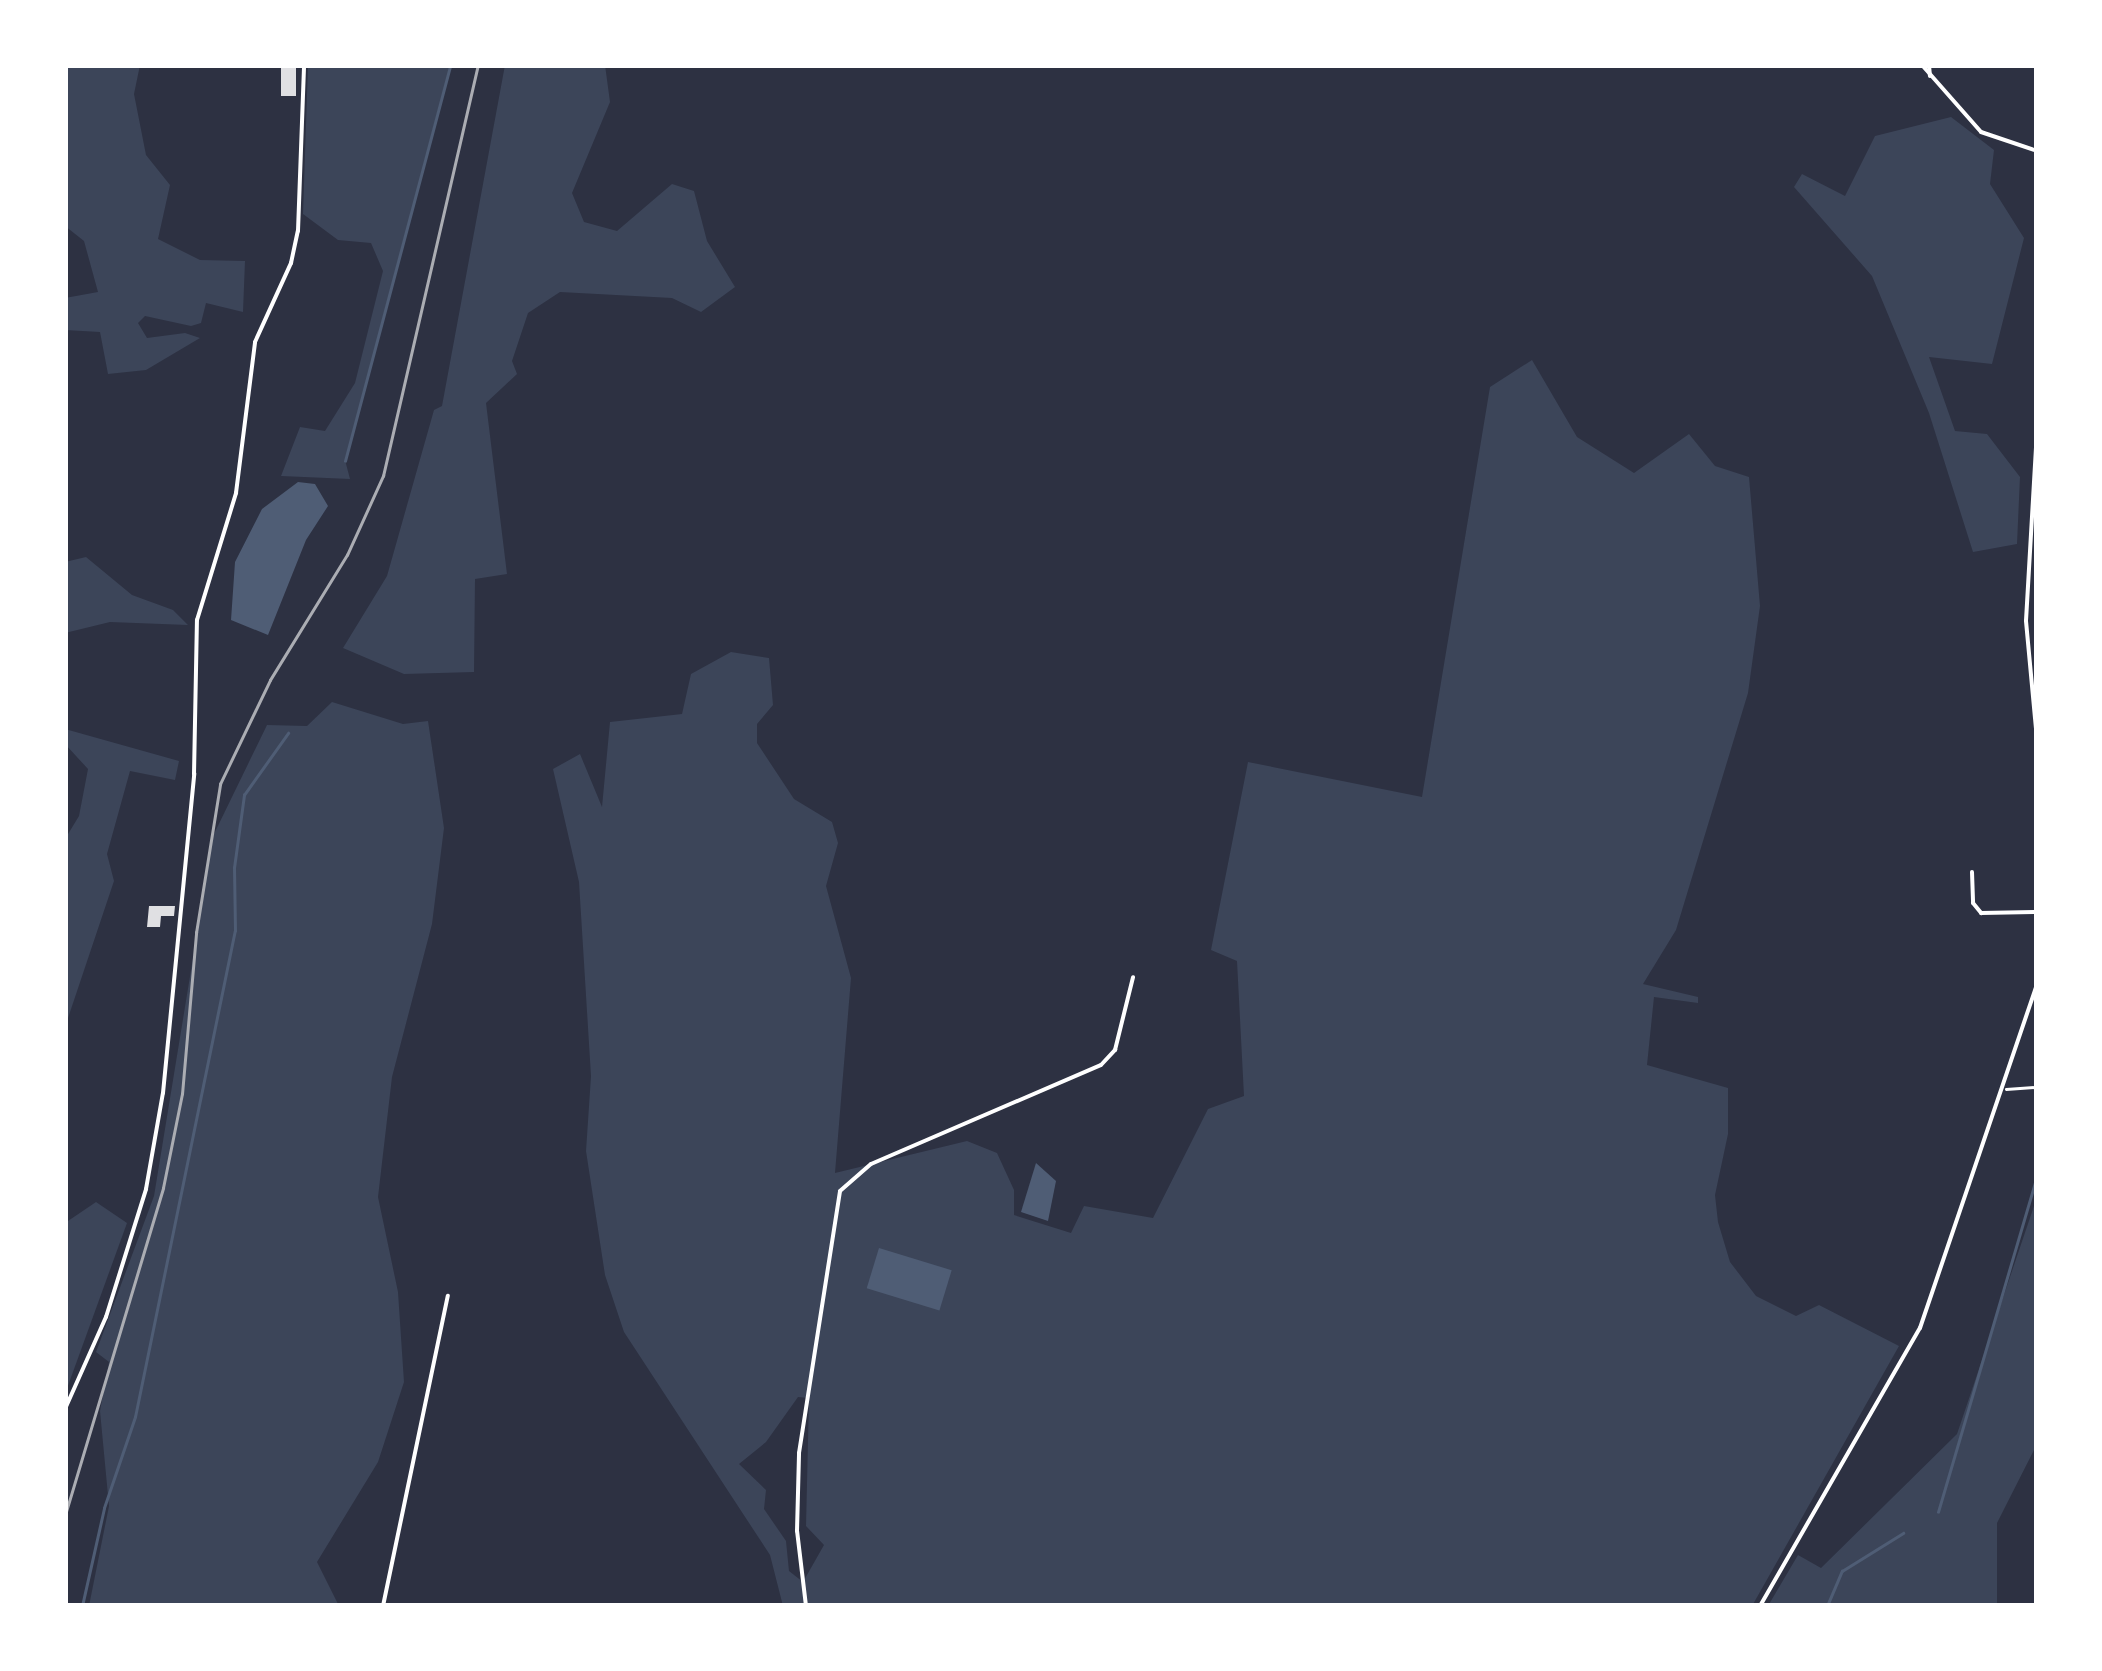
<!DOCTYPE html>
<html>
<head>
<meta charset="utf-8">
<style>
	body { margin:0 }
	#map { position:relative; width:2102px; height:1671px; overflow:hidden; background:#2d3142; font-family:Arial,sans-serif }
	div>[style] { position:absolute }
	[style*='--x'] { left:calc(var(--x)*1px); top:calc(var(--y)*1px); width:calc(var(--w)*1px); rotate:calc(var(--a)*1deg) }
	.green>* { inset:0; background:#3c4559 }
	.water>* { inset:0; background:#4f5d75; transform-origin:0 0 }
	.stream>* { height:2.5px; margin:-1.25px; padding:0 1.25px; transform-origin:1.25px; border-radius:1.25px; background:#4f5d75 }
	.building>* { inset:0; background:#e0e0e3; transform-origin:0 0 }
	.service>* { height:2.5px; margin:-1.25px; padding:0 1.25px; transform-origin:1.25px; border-radius:1.25px; background:#fff }
	.minor>* { height:4px; margin:-2px; padding:0 2px; transform-origin:2px; border-radius:2px; background:#fff }
	.rail>* { height:2.5px; margin:-1.25px; padding:0 1.25px; transform-origin:1.25px; border-radius:1.25px; background:#abadb3 }
	span { translate:-50% -50%; white-space:nowrap; text-align:center; line-height:1.15; -webkit-text-stroke:8px #fff; paint-order:stroke }
	.frame { position:absolute; inset:0; border:68px solid #fff; pointer-events:none }
</style>
</head>
<body>
<div id="map">
	<div class="green">
		<i style="clip-path:polygon(65px 65px,140px 65px,134px 94px,146px 155px,170px 185px,158px 239px,200px 260px,245px 261px,243px 312px,206px 303px,201px 323px,191px 326px,145px 316px,138px 323px,147px 338px,185px 333px,200px 338px,146px 370px,108px 374px,100px 332px,65px 330px,65px 298px,98px 292px,84px 241px,65px 226px)"></i>
		<i style="clip-path:polygon(308px 65px,450px 65px,345px 460px,350px 479px,281px 476px,300px 427px,325px 431px,355px 383px,383px 271px,371px 243px,338px 240px,303px 214px)"></i>
		<i style="clip-path:polygon(505px 65px,605px 65px,610px 102px,572px 193px,584px 222px,617px 231px,672px 184px,694px 191px,707px 241px,735px 287px,701px 312px,672px 298px,560px 292px,528px 313px,512px 361px,517px 374px,486px 403px,507px 574px,475px 579px,474px 672px,404px 674px,343px 648px,387px 576px,434px 410px,442px 406px)"></i>
		<i style="clip-path:polygon(1951px 117px,1994px 150px,1990px 184px,2024px 238px,1992px 364px,1929px 357px,1955px 431px,1987px 434px,2020px 477px,2017px 544px,1973px 552px,1929px 413px,1872px 276px,1794px 187px,1802px 174px,1845px 196px,1875px 136px)"></i>
		<i style="clip-path:polygon(evenodd,1532px 360px,1577px 437px,1634px 473px,1689px 434px,1715px 466px,1749px 477px,1760px 606px,1748px 693px,1676px 930px,1643px 984px,1698px 997px,1698px 1003px,1654px 997px,1647px 1065px,1728px 1088px,1728px 1134px,1715px 1195px,1718px 1222px,1730px 1262px,1756px 1296px,1796px 1316px,1819px 1305px,1899px 1346px,1752px 1606px,783px 1606px,770px 1555px,624px 1332px,605px 1275px,586px 1151px,591px 1076px,579px 882px,553px 769px,580px 754px,602px 807px,610px 722px,682px 714px,691px 674px,731px 652px,769px 658px,773px 705px,757px 724px,757px 743px,794px 799px,832px 822px,838px 843px,826px 886px,851px 978px,835px 1173px,967px 1141px,997px 1153px,1014px 1190px,1014px 1215px,1071px 1233px,1084px 1206px,1153px 1218px,1208px 1109px,1244px 1096px,1237px 961px,1211px 950px,1248px 762px,1422px 797px,1490px 387px,1532px 360px,798px 1397px,809px 1398px,806px 1526px,824px 1545px,803px 1582px,789px 1571px,786px 1541px,764px 1509px,766px 1490px,739px 1464px,766px 1442px,798px 1397px)"></i>
		<i style="clip-path:polygon(86px 557px,132px 595px,173px 610px,188px 625px,110px 622px,65px 633px,65px 562px)"></i>
		<i style="clip-path:polygon(332px 702px,403px 724px,428px 721px,444px 828px,432px 924px,392px 1077px,378px 1197px,398px 1292px,404px 1382px,378px 1462px,317px 1562px,339px 1606px,89px 1606px,109px 1506px,100px 1411px,109px 1362px,96px 1352px,154px 1196px,213px 836px,267px 725px,307px 726px)"></i>
		<i style="clip-path:polygon(65px 729px,179px 761px,175px 780px,130px 771px,107px 854px,114px 881px,65px 1027px,65px 839px,79px 816px,88px 769px,65px 744px)"></i>
		<i style="clip-path:polygon(2037px 1197px,2037px 1444px,1997px 1523px,1997px 1606px,1768px 1606px,1798px 1555px,1821px 1568px,1957px 1434px)"></i>
		<i style="clip-path:polygon(96px 1202px,127px 1223px,65px 1394px,65px 1223px)"></i>
	</div>
	<div class="water">
		<i style="clip-path:polygon(298px 482px,315px 484px,328px 506px,306px 540px,268px 635px,231px 620px,235px 562px,262px 509px)"></i>
		<i style="clip-path:polygon(1036px 1163px,1056px 1181px,1048px 1221px,1021px 1212px)"></i>
		<i style="left:879px;top:1248px;width:76px;height:42px;rotate:17deg"></i>
	</div>
	<div class="stream">
		<i style="--x:345;--y:461;--w:410;--a:-75.1"></i>
		<i style="--x:1938;--y:1512;--w:350;--a:-73.6"></i>
		<i style="--x:82;--y:1606;--w:100;--a:-77.3"></i>
		<i style="--x:104;--y:1508;--w:96;--a:-71.2"></i>
		<i style="--x:135;--y:1417;--w:496;--a:-78.4"></i>
		<i style="--x:235;--y:931;--w:63;--a:-90.9"></i>
		<i style="--x:234;--y:868;--w:74;--a:-82.2"></i>
		<i style="--x:244;--y:795;--w:76;--a:-54.6"></i>
		<i style="--x:1827;--y:1606;--w:38;--a:-67"></i>
		<i style="--x:1842;--y:1571;--w:72;--a:-31.9"></i>
	</div>
	<div class="building">
		<i style="left:281px;top:65px;width:15px;height:31px"></i>
		<i style="clip-path:polygon(149px 906px,175px 906px,174px 916px,161px 916px,160px 927px,147px 927px)"></i>
	</div>
	<div class="service">
		<i style="--x:2006;--y:1089;--w:31;--a:-4"></i>
	</div>
	<div class="minor">
		<i style="--x:1922;--y:65;--w:89;--a:48.6"></i>
		<i style="--x:1981;--y:132;--w:59;--a:18.7"></i>
		<i style="--x:1929;--y:65;--w:11;--a:85"></i>
		<i style="--x:2037;--y:430;--w:191;--a:93.3"></i>
		<i style="--x:2026;--y:621;--w:119;--a:84.7"></i>
		<i style="--x:1972;--y:872;--w:31;--a:88"></i>
		<i style="--x:1973;--y:903;--w:13;--a:51"></i>
		<i style="--x:1981;--y:913;--w:56;--a:-1"></i>
		<i style="--x:65;--y:1409;--w:101;--a:-66"></i>
		<i style="--x:106;--y:1317;--w:134;--a:-72.6"></i>
		<i style="--x:146;--y:1189;--w:97;--a:-80"></i>
		<i style="--x:163;--y:1093;--w:321;--a:-84.4"></i>
		<i style="--x:194;--y:774;--w:154;--a:-88.9"></i>
		<i style="--x:197;--y:620;--w:133;--a:-72.9"></i>
		<i style="--x:236;--y:493;--w:152;--a:-82.8"></i>
		<i style="--x:255;--y:342;--w:87;--a:-65.5"></i>
		<i style="--x:291;--y:263;--w:33;--a:-78"></i>
		<i style="--x:298;--y:231;--w:166;--a:-87.9"></i>
		<i style="--x:383;--y:1606;--w:317;--a:-78.2"></i>
		<i style="--x:806;--y:1606;--w:76;--a:-96.8"></i>
		<i style="--x:797;--y:1531;--w:78;--a:-88.5"></i>
		<i style="--x:799;--y:1453;--w:265;--a:-81.1"></i>
		<i style="--x:840;--y:1191;--w:41;--a:-41.1"></i>
		<i style="--x:871;--y:1164;--w:250;--a:-23.3"></i>
		<i style="--x:1101;--y:1065;--w:21;--a:-47"></i>
		<i style="--x:1115;--y:1050;--w:75;--a:-76.1"></i>
		<i style="--x:1760;--y:1606;--w:321;--a:-60.1"></i>
		<i style="--x:1920;--y:1328;--w:363;--a:-71.2"></i>
	</div>
	<div class="rail">
		<i style="--x:65;--y:1515;--w:341;--a:-73.3"></i>
		<i style="--x:163;--y:1188;--w:96;--a:-78.6"></i>
		<i style="--x:182;--y:1094;--w:162;--a:-85"></i>
		<i style="--x:196;--y:933;--w:151;--a:-80.8"></i>
		<i style="--x:220;--y:784;--w:115;--a:-64.3"></i>
		<i style="--x:270;--y:680;--w:147;--a:-58.4"></i>
		<i style="--x:347;--y:555;--w:87;--a:-65.5"></i>
		<i style="--x:383;--y:476;--w:422;--a:-77"></i>
	</div>
	<div class="frame"></div>
</div>
</body>
</html>
